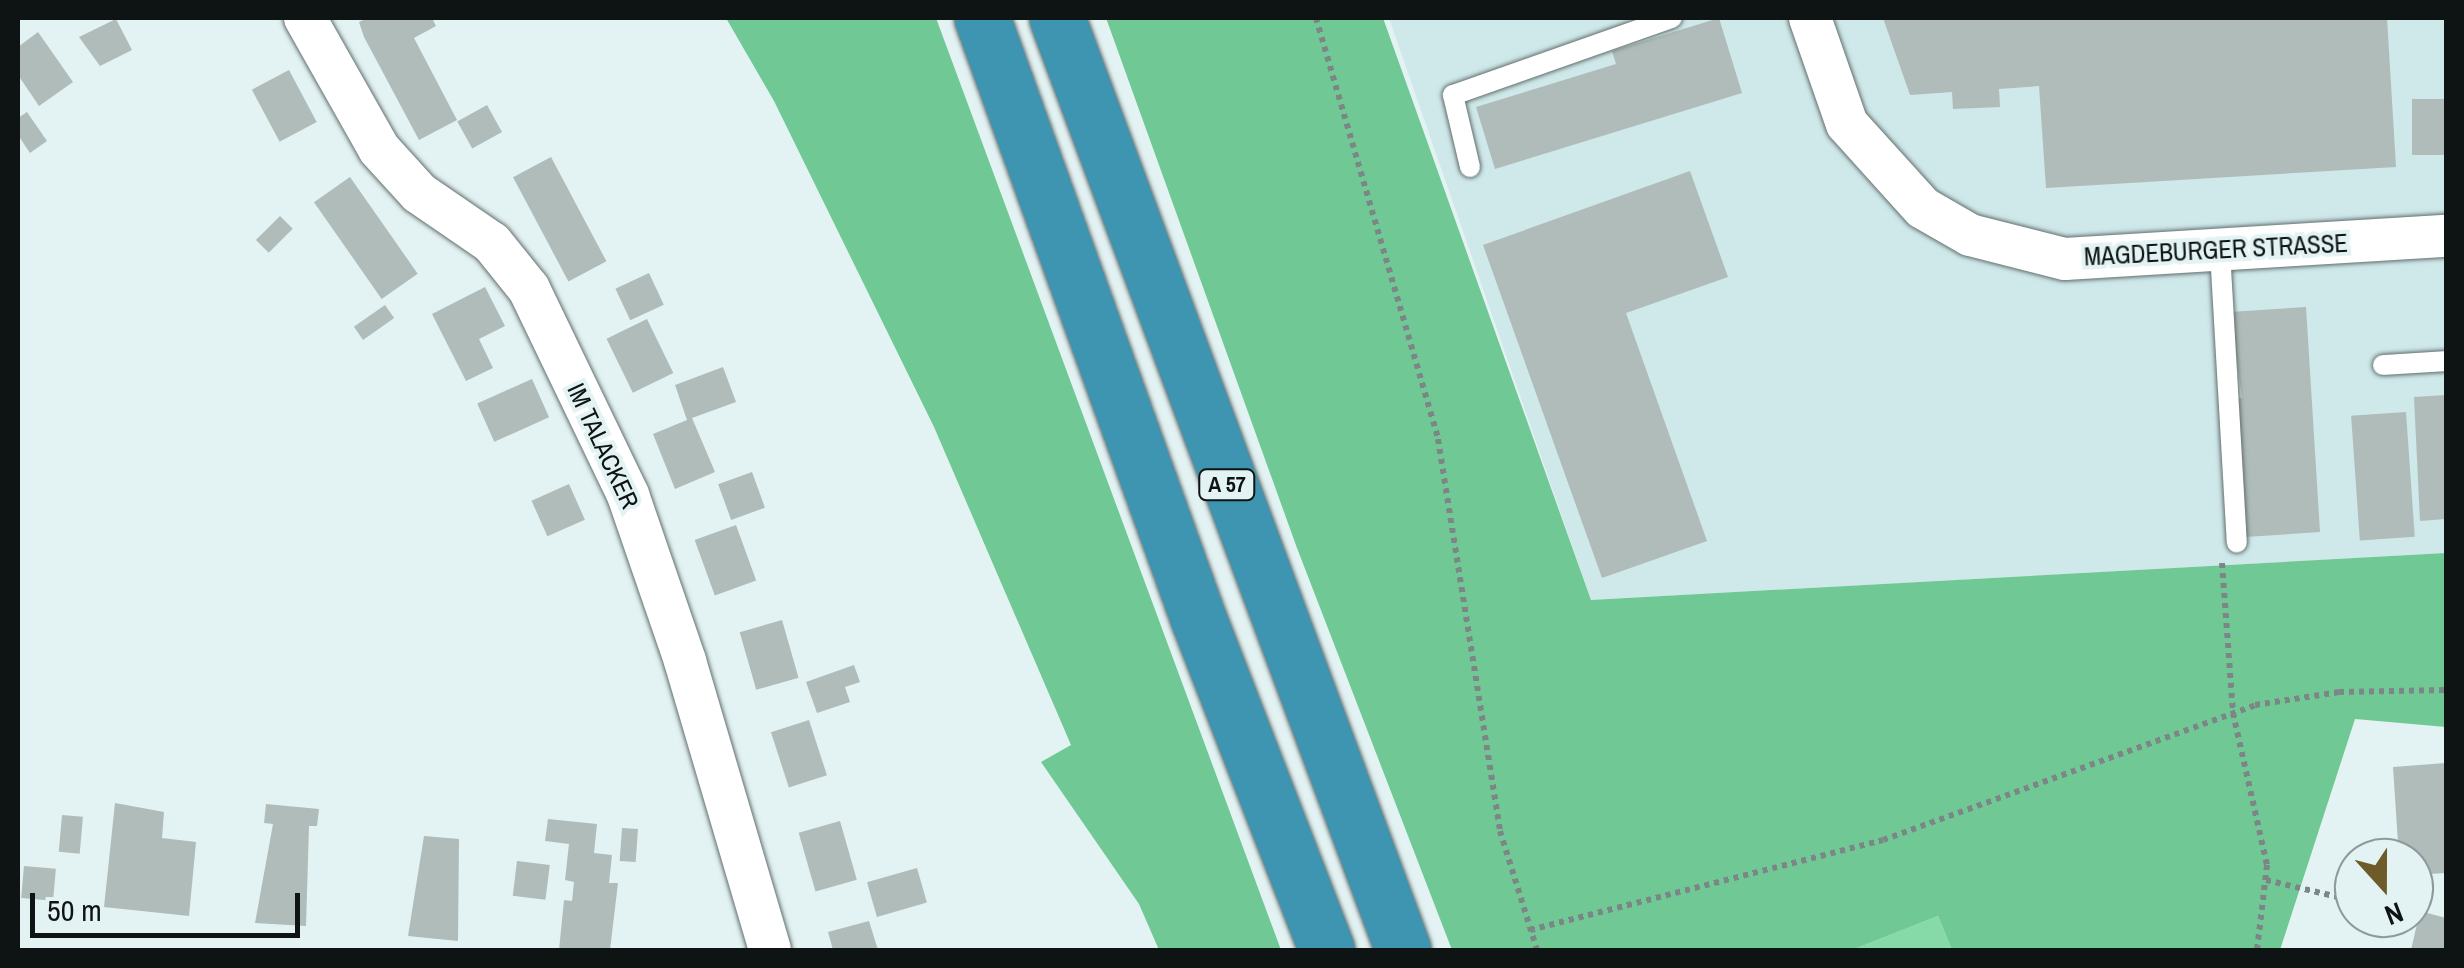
<!DOCTYPE html>
<html>
<head>
<meta charset="utf-8">
<style>
	body { margin:0 }
	#map { position:relative; width:2464px; height:968px; overflow:hidden; background:#e3f2f3; font-family:"Archivo Narrow",sans-serif }
	div>[style] { position:absolute }
	[style*='--x'] { left:calc(var(--x)*1px); top:calc(var(--y)*1px); width:calc(var(--w)*1px); rotate:calc(var(--a)*1deg) }
	.built>* { inset:0; background:#cfe8e9 }
	.green>* { inset:0; background:#86daa7 }
	.forest>* { inset:0; background:#70c995 }
	.building>* { inset:0; background:#afbcb9; transform-origin:0 0 }
	.path>* { height:6px; margin-top:-3px; transform-origin:0; background:repeating-linear-gradient(90deg,#7c8687 0 5px,transparent 0 10px) }
	.roads { filter:drop-shadow(0 0 2px #626f6f) drop-shadow(0 0 2px #626f6f) }
	.lane>* { height:20px; margin:-10px; padding:0 10px; transform-origin:10px; border-radius:10px; background:#fff }
	.street>* { height:42px; margin:-21px; padding:0 21px; transform-origin:21px; border-radius:21px; background:#fff }
	.highway>* { height:55px; margin:-27.5px; padding:0 27.5px; transform-origin:27.5px; border-radius:27.5px; background:#3d95b1 }
	span { translate:-50% -50%; white-space:nowrap; text-align:center; line-height:1.15; -webkit-text-stroke:8px #e3f2f3; paint-order:stroke }
	.shield-label span { padding:2px 8px; background:#e3f2f3; border:2px solid; border-radius:8px; -webkit-text-stroke-width:0 }
	.shield-label { font-size:22px; color:#0e1414; font-weight:700 }
	.street-label { font-size:25px; color:#0e1414 }
	.frame { position:absolute; inset:0; border:20px solid #0e1414; pointer-events:none }
	.north { position:absolute; left:2334px; top:838px; width:100px; height:100px; box-sizing:border-box; background:#e3f2f3; border:2px solid #8e999a; border-radius:50%; rotate:159deg; font-size:28px; font-weight:700; line-height:40px; text-align:center; color:#0e1414 }
	.north::after { content:''; display:block; margin:auto; width:35px; height:45px; background:#6d5c2a; clip-path:polygon(50% 0,100% 100%,50% 72%,0 100%) }
	.scale { position:absolute; left:30px; top:893px; width:270px; height:45px; box-sizing:border-box; border:5px solid #0e1414; border-top:0; padding-left:12px; font-size:30px; line-height:35px; white-space:nowrap; color:#0e1414; -webkit-text-stroke:8px #e3f2f3; paint-order:stroke }
</style>
</head>
<body>
<div id="map">
	<div class="built">
		<i style="clip-path:polygon(1389px 18px,2446px 18px,2446px 553px,1591px 600px)"></i>
	</div>
	<div class="green">
		<i style="clip-path:polygon(1938px 916px,1952px 950px,1852px 950px)"></i>
	</div>
	<div class="forest">
		<i style="clip-path:polygon(726px 18px,936px 18px,1281px 950px,1159px 950px,1139px 904px,1041px 762px,1071px 745px,934px 427px,774px 101px)"></i>
		<i style="clip-path:polygon(1106px 18px,1383px 18px,1591px 600px,2446px 553px,2446px 727px,2355px 719px,2280px 950px,1952px 950px,1938px 916px,1852px 950px,1452px 950px,1297px 548px)"></i>
	</div>
	<div class="building">
		<i style="clip-path:polygon(368px 18px,432px 18px,436px 26px,414px 38px,457px 120px,419px 140px,364px 37px,359px 22px)"></i>
		<i style="clip-path:polygon(1719px 18px,1742px 93px,1495px 169px,1476px 107px,1616px 64px,1612px 51px)"></i>
		<i style="clip-path:polygon(1883px 18px,2387px 18px,2396px 167px,2046px 188px,2039px 86px,1999px 89px,2000px 107px,1953px 109px,1952px 92px,1910px 95px)"></i>
		<i style="clip-path:polygon(116px 19px,132px 50px,100px 66px,79px 37px)"></i>
		<i style="clip-path:polygon(38px 32px,73px 82px,39px 106px,18px 75px,18px 47px)"></i>
		<i style="left:289px;top:70px;width:59px;height:42px;rotate:62deg"></i>
		<i style="left:2446px;top:99px;width:56px;height:34px;rotate:90deg"></i>
		<i style="left:487px;top:105px;width:31px;height:34px;rotate:61deg"></i>
		<i style="clip-path:polygon(27px 112px,47px 141px,30px 153px,18px 135px,18px 118px)"></i>
		<i style="left:551px;top:157px;width:118px;height:43px;rotate:62deg"></i>
		<i style="clip-path:polygon(1690px 171px,1728px 277px,1626px 313px,1707px 541px,1602px 578px,1483px 245px)"></i>
		<i style="left:350px;top:177px;width:118px;height:44px;rotate:55deg"></i>
		<i style="left:280px;top:216px;width:18px;height:34px;rotate:45deg"></i>
		<i style="left:649px;top:273px;width:35px;height:37px;rotate:65deg"></i>
		<i style="clip-path:polygon(485px 287px,505px 326px,479px 339px,493px 368px,466px 381px,432px 314px)"></i>
		<i style="left:385px;top:305px;width:16px;height:38px;rotate:55deg"></i>
		<i style="clip-path:polygon(2306px 307px,2320px 532px,2245px 537px,2236px 398px,2242px 398px,2230px 312px)"></i>
		<i style="left:647px;top:319px;width:60px;height:45px;rotate:64deg"></i>
		<i style="clip-path:polygon(723px 367px,736px 402px,692px 418px,715px 472px,675px 489px,653px 434px,687px 420px,675px 385px)"></i>
		<i style="left:532px;top:379px;width:42px;height:60px;rotate:66deg"></i>
		<i style="clip-path:polygon(2446px 395px,2446px 519px,2420px 521px,2414px 397px)"></i>
		<i style="left:2406px;top:412px;width:125px;height:55px;rotate:86deg"></i>
		<i style="left:752px;top:472px;width:38px;height:36px;rotate:70deg"></i>
		<i style="left:569px;top:484px;width:39px;height:41px;rotate:66deg"></i>
		<i style="left:736px;top:525px;width:59px;height:44px;rotate:70deg"></i>
		<i style="left:782px;top:620px;width:60px;height:44px;rotate:74deg"></i>
		<i style="clip-path:polygon(854px 665px,860px 682px,845px 687px,850px 702px,817px 713px,806px 682px)"></i>
		<i style="left:809px;top:720px;width:58px;height:40px;rotate:72deg"></i>
		<i style="clip-path:polygon(2446px 763px,2446px 873px,2414px 875px,2414px 858px,2399px 858px,2393px 767px)"></i>
		<i style="clip-path:polygon(115px 803px,164px 812px,162px 838px,196px 842px,189px 916px,104px 907px)"></i>
		<i style="clip-path:polygon(266px 804px,319px 809px,317px 826px,309px 826px,306px 926px,255px 923px,273px 824px,264px 823px)"></i>
		<i style="left:62px;top:815px;width:21px;height:37px;rotate:5deg"></i>
		<i style="clip-path:polygon(548px 819px,597px 824px,594px 853px,612px 855px,609px 883px,618px 883px,610px 950px,559px 950px,564px 900px,572px 901px,574px 882px,565px 880px,569px 844px,545px 841px)"></i>
		<i style="left:840px;top:821px;width:61px;height:43px;rotate:74deg"></i>
		<i style="left:622px;top:828px;width:16px;height:33px;rotate:4deg"></i>
		<i style="clip-path:polygon(424px 836px,459px 839px,458px 941px,408px 936px)"></i>
		<i style="left:517px;top:861px;width:33px;height:35px;rotate:7deg"></i>
		<i style="left:24px;top:866px;width:32px;height:32px;rotate:5deg"></i>
		<i style="left:917px;top:868px;width:36px;height:52px;rotate:74deg"></i>
		<i style="clip-path:polygon(2420px 911px,2446px 918px,2446px 950px,2411px 950px)"></i>
		<i style="clip-path:polygon(869px 921px,878px 950px,833px 950px,828px 932px)"></i>
	</div>
	<div class="path">
		<i style="--x:1316;--y:18;--w:438;--a:73.8"></i>
		<i style="--x:1438;--y:439;--w:397;--a:81"></i>
		<i style="--x:1500;--y:831;--w:125;--a:72.7"></i>
		<i style="--x:2222;--y:563;--w:150;--a:85.8"></i>
		<i style="--x:2233;--y:713;--w:156;--a:77.4"></i>
		<i style="--x:2267;--y:865;--w:86;--a:96.7"></i>
		<i style="--x:2266;--y:880;--w:74;--a:13.3"></i>
		<i style="--x:2338;--y:897;--w:17;--a:-24"></i>
		<i style="--x:1530;--y:930;--w:364;--a:-14.3"></i>
		<i style="--x:1883;--y:840;--w:396;--a:-19.9"></i>
		<i style="--x:2255;--y:705;--w:85;--a:-8.8"></i>
		<i style="--x:2339;--y:692;--w:107;--a:-1.1"></i>
	</div>
	<div class="roads">
		<div class="lane">
			<i style="--x:1470;--y:167;--w:74;--a:-103.3"></i>
			<i style="--x:1453;--y:95;--w:232;--a:-19.4"></i>
			<i style="--x:2220;--y:251;--w:292;--a:86.7"></i>
			<i style="--x:2383;--y:365;--w:63;--a:-3.6"></i>
		</div>
		<div class="street">
			<i style="--x:305;--y:18;--w:150;--a:60.5"></i>
			<i style="--x:379;--y:149;--w:59;--a:47.7"></i>
			<i style="--x:419;--y:193;--w:88;--a:34.4"></i>
			<i style="--x:492;--y:243;--w:59;--a:51.2"></i>
			<i style="--x:529;--y:289;--w:229;--a:64.3"></i>
			<i style="--x:628;--y:495;--w:176;--a:71"></i>
			<i style="--x:685;--y:661;--w:301;--a:73.6"></i>
			<i style="--x:1810;--y:18;--w:112;--a:70.8"></i>
			<i style="--x:1847;--y:124;--w:113;--a:47.9"></i>
			<i style="--x:1923;--y:208;--w:54;--a:29.9"></i>
			<i style="--x:1970;--y:235;--w:98;--a:14.2"></i>
			<i style="--x:2065;--y:259;--w:382;--a:-3.5"></i>
		</div>
		<div class="highway">
			<i style="--x:982;--y:18;--w:638;--a:70.2"></i>
			<i style="--x:1198;--y:618;--w:356;--a:68.8"></i>
			<i style="--x:1057;--y:18;--w:994;--a:69.63"></i>
		</div>
	</div>
	<div class="shield-label">
		<span style="left:1227px;top:485px">A 57</span>
	</div>
	<div class="street-label">
		<span style="left:2216px;top:250px;rotate:-3deg">MAGDEBURGER STRASSE</span>
		<span style="left:603px;top:446px;rotate:65deg">IM TALACKER</span>
	</div>
	<div class="frame"></div>
	<div class="north">N</div>
	<div class="scale">50 m</div>
</div>
</body>
</html>
